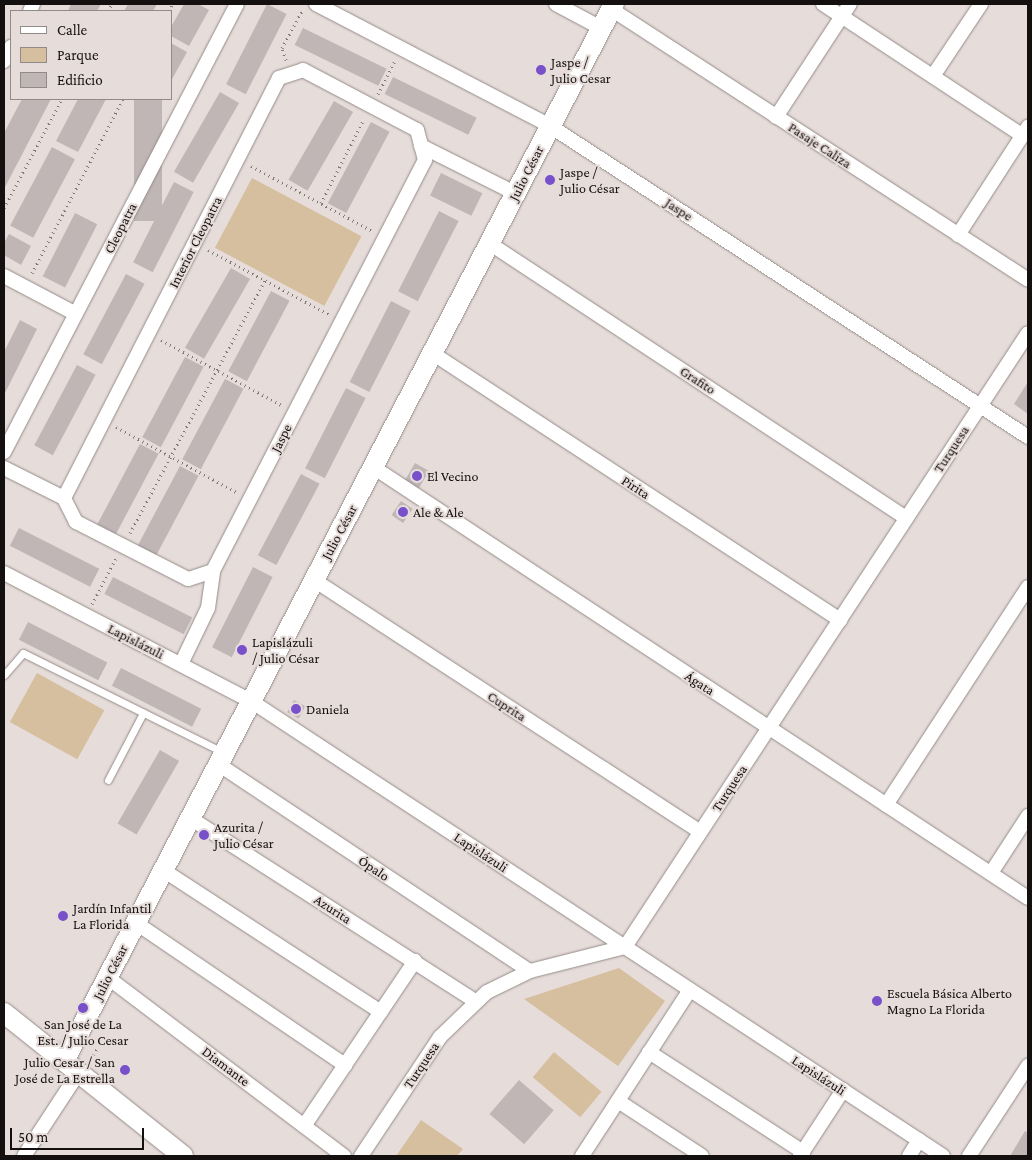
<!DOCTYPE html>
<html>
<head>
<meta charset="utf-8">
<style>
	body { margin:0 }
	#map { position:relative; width:1032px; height:1160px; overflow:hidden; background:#e6dcd9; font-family:"Crimson Pro",serif }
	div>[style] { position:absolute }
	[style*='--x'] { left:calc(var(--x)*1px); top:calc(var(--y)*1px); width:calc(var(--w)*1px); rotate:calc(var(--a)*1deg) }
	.green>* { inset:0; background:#d6bf9f; transform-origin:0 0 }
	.building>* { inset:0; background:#c0b6b6; transform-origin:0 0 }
	.path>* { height:3px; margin-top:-1.5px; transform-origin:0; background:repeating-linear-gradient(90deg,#7f7877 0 1px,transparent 0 5px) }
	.roads { filter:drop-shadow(0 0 1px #948b88) drop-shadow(0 0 1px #948b88) }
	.lane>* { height:7px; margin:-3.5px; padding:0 3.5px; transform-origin:3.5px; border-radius:3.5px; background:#fff }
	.street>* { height:14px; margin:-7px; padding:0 7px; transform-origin:7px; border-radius:7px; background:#fff }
	.secondary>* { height:20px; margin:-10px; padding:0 10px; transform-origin:10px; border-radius:10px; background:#fff }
	.dots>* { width:14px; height:14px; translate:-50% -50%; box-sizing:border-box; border:2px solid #e6dcd9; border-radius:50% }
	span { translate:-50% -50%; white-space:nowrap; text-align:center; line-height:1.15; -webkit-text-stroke:4px #e6dcd9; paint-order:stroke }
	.poi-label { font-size:14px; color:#141010 }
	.left { translate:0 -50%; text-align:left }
	.right { translate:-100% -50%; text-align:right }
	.street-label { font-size:14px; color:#141010 }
	.frame { position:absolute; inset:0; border:5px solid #141010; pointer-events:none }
	.legend { position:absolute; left:10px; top:10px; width:162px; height:90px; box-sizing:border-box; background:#e6dcd9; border:1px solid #928a89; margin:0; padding:6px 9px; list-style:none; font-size:15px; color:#141010 }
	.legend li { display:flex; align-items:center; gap:10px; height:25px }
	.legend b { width:25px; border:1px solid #928a89 }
	.scale { position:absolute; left:10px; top:1128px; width:134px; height:22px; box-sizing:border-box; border:2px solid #141010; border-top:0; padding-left:6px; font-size:15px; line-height:18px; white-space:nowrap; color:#141010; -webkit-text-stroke:4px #e6dcd9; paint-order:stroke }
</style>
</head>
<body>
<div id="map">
	<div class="green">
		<i style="left:252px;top:178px;width:124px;height:79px;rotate:28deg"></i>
		<i style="left:37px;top:673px;width:77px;height:56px;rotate:29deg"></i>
		<i style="clip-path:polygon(619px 968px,665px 1001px,618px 1066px,524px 999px)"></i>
		<i style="left:554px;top:1052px;width:62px;height:33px;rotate:40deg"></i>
		<i style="clip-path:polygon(421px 1120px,463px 1149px,457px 1156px,396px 1156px)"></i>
	</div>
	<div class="building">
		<i style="clip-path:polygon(71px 4px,101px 4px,97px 11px,68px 11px)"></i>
		<i style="clip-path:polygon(128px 4px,157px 4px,153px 11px,124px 11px)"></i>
		<i style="clip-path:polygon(184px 4px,198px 4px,209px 10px,189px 46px,171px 36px,171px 27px)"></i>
		<i style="left:267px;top:4px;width:22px;height:90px;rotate:27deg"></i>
		<i style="left:303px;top:28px;width:93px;height:19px;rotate:26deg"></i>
		<i style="clip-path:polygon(171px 43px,187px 52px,171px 81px)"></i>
		<i style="left:393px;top:77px;width:93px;height:19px;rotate:26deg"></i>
		<i style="left:220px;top:92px;width:22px;height:92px;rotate:30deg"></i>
		<i style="clip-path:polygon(22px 99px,51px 99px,4px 189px,4px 133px)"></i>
		<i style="clip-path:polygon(78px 99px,106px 99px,78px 152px,56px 141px)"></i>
		<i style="left:134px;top:99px;width:28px;height:122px"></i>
		<i style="left:334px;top:101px;width:22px;height:91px;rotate:30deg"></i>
		<i style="left:371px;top:122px;width:21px;height:92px;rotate:28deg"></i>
		<i style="left:52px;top:147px;width:26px;height:89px;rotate:28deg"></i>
		<i style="left:441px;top:173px;width:46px;height:25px;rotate:26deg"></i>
		<i style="left:174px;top:182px;width:22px;height:90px;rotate:27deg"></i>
		<i style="left:439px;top:211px;width:22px;height:90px;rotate:27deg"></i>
		<i style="left:75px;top:213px;width:25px;height:71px;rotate:27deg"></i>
		<i style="clip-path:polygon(9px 234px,31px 246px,21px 265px,4px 255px,4px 243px)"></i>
		<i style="left:231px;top:268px;width:22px;height:92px;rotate:30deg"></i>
		<i style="left:126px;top:274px;width:21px;height:91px;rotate:28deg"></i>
		<i style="left:271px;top:291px;width:21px;height:91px;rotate:28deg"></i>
		<i style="left:391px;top:301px;width:22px;height:91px;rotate:27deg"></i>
		<i style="clip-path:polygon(20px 320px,37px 329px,4px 395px,4px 352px)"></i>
		<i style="left:185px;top:357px;width:21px;height:91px;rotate:28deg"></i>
		<i style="left:77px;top:365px;width:21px;height:91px;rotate:28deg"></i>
		<i style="left:225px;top:379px;width:21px;height:91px;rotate:28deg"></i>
		<i style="clip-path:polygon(1028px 382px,1028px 414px,1014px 404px)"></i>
		<i style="left:346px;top:388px;width:22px;height:90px;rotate:27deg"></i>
		<i style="left:140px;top:444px;width:21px;height:91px;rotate:28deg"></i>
		<i style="left:415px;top:463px;width:16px;height:20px;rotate:30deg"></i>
		<i style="left:180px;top:466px;width:21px;height:92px;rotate:28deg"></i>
		<i style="left:301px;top:474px;width:21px;height:92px;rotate:28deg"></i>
		<i style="left:401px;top:501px;width:14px;height:17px;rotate:34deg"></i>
		<i style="left:19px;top:528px;width:90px;height:20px;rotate:27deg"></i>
		<i style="left:253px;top:567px;width:22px;height:90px;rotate:27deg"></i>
		<i style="left:113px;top:577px;width:89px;height:19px;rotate:27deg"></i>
		<i style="left:28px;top:622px;width:89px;height:20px;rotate:27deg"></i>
		<i style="left:121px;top:668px;width:90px;height:20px;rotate:27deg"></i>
		<i style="left:294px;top:700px;width:13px;height:14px;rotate:29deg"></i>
		<i style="left:160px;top:750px;width:22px;height:85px;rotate:30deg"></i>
		<i style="left:519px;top:1080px;width:46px;height:45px;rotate:41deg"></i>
		<i style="clip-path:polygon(1025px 1131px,1028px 1133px,1028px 1156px,1010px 1156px)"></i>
	</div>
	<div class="path">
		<i style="--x:108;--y:11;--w:8;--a:-60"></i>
		<i style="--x:169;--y:11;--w:8;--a:-67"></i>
		<i style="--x:286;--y:60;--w:13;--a:-108"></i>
		<i style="--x:282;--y:48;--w:44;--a:-61.7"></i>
		<i style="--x:378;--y:94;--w:36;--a:-63"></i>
		<i style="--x:251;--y:166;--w:136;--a:28.1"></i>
		<i style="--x:321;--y:203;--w:94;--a:-62.9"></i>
		<i style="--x:4;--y:208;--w:123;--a:-62"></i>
		<i style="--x:208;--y:250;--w:138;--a:28"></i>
		<i style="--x:32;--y:273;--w:196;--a:-62.4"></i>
		<i style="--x:161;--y:340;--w:139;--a:28.4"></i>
		<i style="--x:116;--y:427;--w:139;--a:28.4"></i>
		<i style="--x:130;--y:533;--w:287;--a:-61.9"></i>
		<i style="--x:92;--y:604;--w:52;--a:-62.4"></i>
		<i style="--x:91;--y:1059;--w:12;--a:-59"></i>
	</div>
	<div class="roads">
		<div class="lane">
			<i style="--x:4;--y:675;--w:29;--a:-49"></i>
			<i style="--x:23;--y:653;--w:222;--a:26.4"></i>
			<i style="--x:108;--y:780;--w:76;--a:-62.4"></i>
		</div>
		<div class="street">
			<i style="--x:316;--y:4;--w:264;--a:27.5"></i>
			<i style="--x:550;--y:126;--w:570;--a:33.05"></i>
			<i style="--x:556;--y:4;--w:51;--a:28.1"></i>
			<i style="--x:823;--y:4;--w:238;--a:33.4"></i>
			<i style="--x:611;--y:9;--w:497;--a:33"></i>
			<i style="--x:30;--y:11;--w:8;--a:-67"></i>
			<i style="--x:4;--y:61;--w:16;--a:-63"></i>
			<i style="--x:303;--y:70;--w:129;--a:27.8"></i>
			<i style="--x:417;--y:130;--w:31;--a:75"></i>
			<i style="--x:425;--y:160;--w:462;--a:117.3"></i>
			<i style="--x:213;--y:571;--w:26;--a:162"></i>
			<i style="--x:188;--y:579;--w:126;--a:-153"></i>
			<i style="--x:76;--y:522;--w:27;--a:-117"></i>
			<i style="--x:64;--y:498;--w:472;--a:-62.9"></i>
			<i style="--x:279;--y:78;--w:25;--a:-18"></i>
			<i style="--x:933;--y:76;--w:87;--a:-56.3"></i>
			<i style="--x:776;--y:117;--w:135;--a:-56.8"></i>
			<i style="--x:421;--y:146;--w:105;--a:26.6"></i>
			<i style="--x:958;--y:235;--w:129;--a:-57.1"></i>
			<i style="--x:489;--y:243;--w:500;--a:33.4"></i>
			<i style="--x:4;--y:276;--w:81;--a:27.8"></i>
			<i style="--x:432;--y:353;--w:488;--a:33.2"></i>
			<i style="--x:4;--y:452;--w:505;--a:-62.52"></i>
			<i style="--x:373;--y:467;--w:784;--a:33.35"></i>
			<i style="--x:4;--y:468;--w:67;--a:26.6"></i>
			<i style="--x:4;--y:573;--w:278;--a:27.4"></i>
			<i style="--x:251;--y:701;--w:828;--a:33.33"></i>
			<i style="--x:314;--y:580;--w:461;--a:33.1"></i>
			<i style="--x:181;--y:664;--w:62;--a:-64.3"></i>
			<i style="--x:208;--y:608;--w:37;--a:-82"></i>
			<i style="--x:218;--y:764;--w:374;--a:33.6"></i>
			<i style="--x:886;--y:805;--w:260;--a:-56.9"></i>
			<i style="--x:190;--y:818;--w:339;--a:32.7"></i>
			<i style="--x:163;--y:870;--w:260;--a:33.1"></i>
			<i style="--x:991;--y:873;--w:68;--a:-57"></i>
			<i style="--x:136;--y:923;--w:253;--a:34.2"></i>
			<i style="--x:107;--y:977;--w:297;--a:37.1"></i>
			<i style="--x:649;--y:1052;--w:184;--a:33"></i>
			<i style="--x:618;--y:1101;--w:100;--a:33.2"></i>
			<i style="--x:304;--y:1126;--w:199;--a:-56.1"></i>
			<i style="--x:24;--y:1156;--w:100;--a:-56.8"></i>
			<i style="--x:361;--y:1156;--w:143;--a:-56.4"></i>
			<i style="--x:440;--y:1037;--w:65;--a:-43.8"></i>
			<i style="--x:487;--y:992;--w:48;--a:-26"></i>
			<i style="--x:530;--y:971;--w:98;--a:-14.2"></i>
			<i style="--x:625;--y:947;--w:734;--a:-56.72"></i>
			<i style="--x:582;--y:1156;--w:198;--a:-57"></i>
			<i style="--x:800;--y:1156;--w:79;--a:-56.9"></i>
			<i style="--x:909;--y:1156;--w:19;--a:-58"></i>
			<i style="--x:969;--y:1156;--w:108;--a:-56.8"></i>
		</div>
		<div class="secondary">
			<i style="--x:4;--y:1013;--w:229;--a:38.6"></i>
			<i style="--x:64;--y:1061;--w:1192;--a:-62.51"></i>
		</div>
	</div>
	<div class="dots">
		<i style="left:541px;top:70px;background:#7851ca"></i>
		<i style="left:550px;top:180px;background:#7851ca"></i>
		<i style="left:417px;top:476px;background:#7851ca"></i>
		<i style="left:403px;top:512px;background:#7851ca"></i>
		<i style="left:242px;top:650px;background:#7851ca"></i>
		<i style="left:296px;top:709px;background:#7851ca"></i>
		<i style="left:204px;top:835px;background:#7851ca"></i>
		<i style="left:63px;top:916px;background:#7851ca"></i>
		<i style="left:877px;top:1001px;background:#7851ca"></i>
		<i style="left:83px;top:1008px;background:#7851ca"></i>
		<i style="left:125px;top:1070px;background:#7851ca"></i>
	</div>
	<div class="poi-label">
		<span class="left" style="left:551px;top:70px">Jaspe /<br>Julio Cesar</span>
		<span class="left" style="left:560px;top:180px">Jaspe /<br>Julio César</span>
		<span class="left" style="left:427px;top:476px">El Vecino</span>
		<span class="left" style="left:413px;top:512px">Ale &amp; Ale</span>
		<span class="left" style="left:252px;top:650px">Lapislázuli<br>/ Julio César</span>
		<span class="left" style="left:306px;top:709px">Daniela</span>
		<span class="left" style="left:214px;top:835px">Azurita /<br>Julio César</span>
		<span class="left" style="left:73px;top:916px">Jardín Infantil<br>La Florida</span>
		<span class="left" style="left:887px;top:1001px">Escuela Básica Alberto<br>Magno La Florida</span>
		<span style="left:83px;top:1032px">San José de La<br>Est. / Julio Cesar</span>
		<span class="right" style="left:115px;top:1070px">Julio Cesar / San<br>José de La Estrella</span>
	</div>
	<div class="street-label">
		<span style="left:820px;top:145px;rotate:33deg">Pasaje Caliza</span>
		<span style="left:526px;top:173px;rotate:-63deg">Julio César</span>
		<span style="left:679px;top:209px;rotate:33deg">Jaspe</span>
		<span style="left:120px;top:228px;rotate:-63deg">Cleopatra</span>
		<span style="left:195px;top:242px;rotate:-63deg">Interior Cleopatra</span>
		<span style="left:698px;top:380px;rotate:33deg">Grafito</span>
		<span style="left:281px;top:438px;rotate:-63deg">Jaspe</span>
		<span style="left:951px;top:449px;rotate:-57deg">Turquesa</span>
		<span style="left:636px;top:487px;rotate:33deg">Pirita</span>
		<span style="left:339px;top:532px;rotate:-62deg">Julio César</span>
		<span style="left:136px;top:641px;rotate:27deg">Lapislázuli</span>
		<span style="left:700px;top:683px;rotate:33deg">Ágata</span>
		<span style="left:507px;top:706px;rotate:33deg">Cuprita</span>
		<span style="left:729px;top:788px;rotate:-57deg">Turquesa</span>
		<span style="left:481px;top:852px;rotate:33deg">Lapislázuli</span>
		<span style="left:374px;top:868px;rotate:34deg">Ópalo</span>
		<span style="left:333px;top:909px;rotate:33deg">Azurita</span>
		<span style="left:110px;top:972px;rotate:-63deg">Julio César</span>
		<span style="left:421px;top:1065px;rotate:-56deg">Turquesa</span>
		<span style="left:226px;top:1066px;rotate:37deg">Diamante</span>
		<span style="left:819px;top:1075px;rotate:33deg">Lapislázuli</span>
	</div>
	<div class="frame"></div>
	<ul class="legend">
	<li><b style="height:6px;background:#fff"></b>Calle</li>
	<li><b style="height:14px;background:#d6bf9f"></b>Parque</li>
	<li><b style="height:14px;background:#c0b6b6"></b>Edificio</li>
	</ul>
	<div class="scale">50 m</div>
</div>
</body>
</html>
